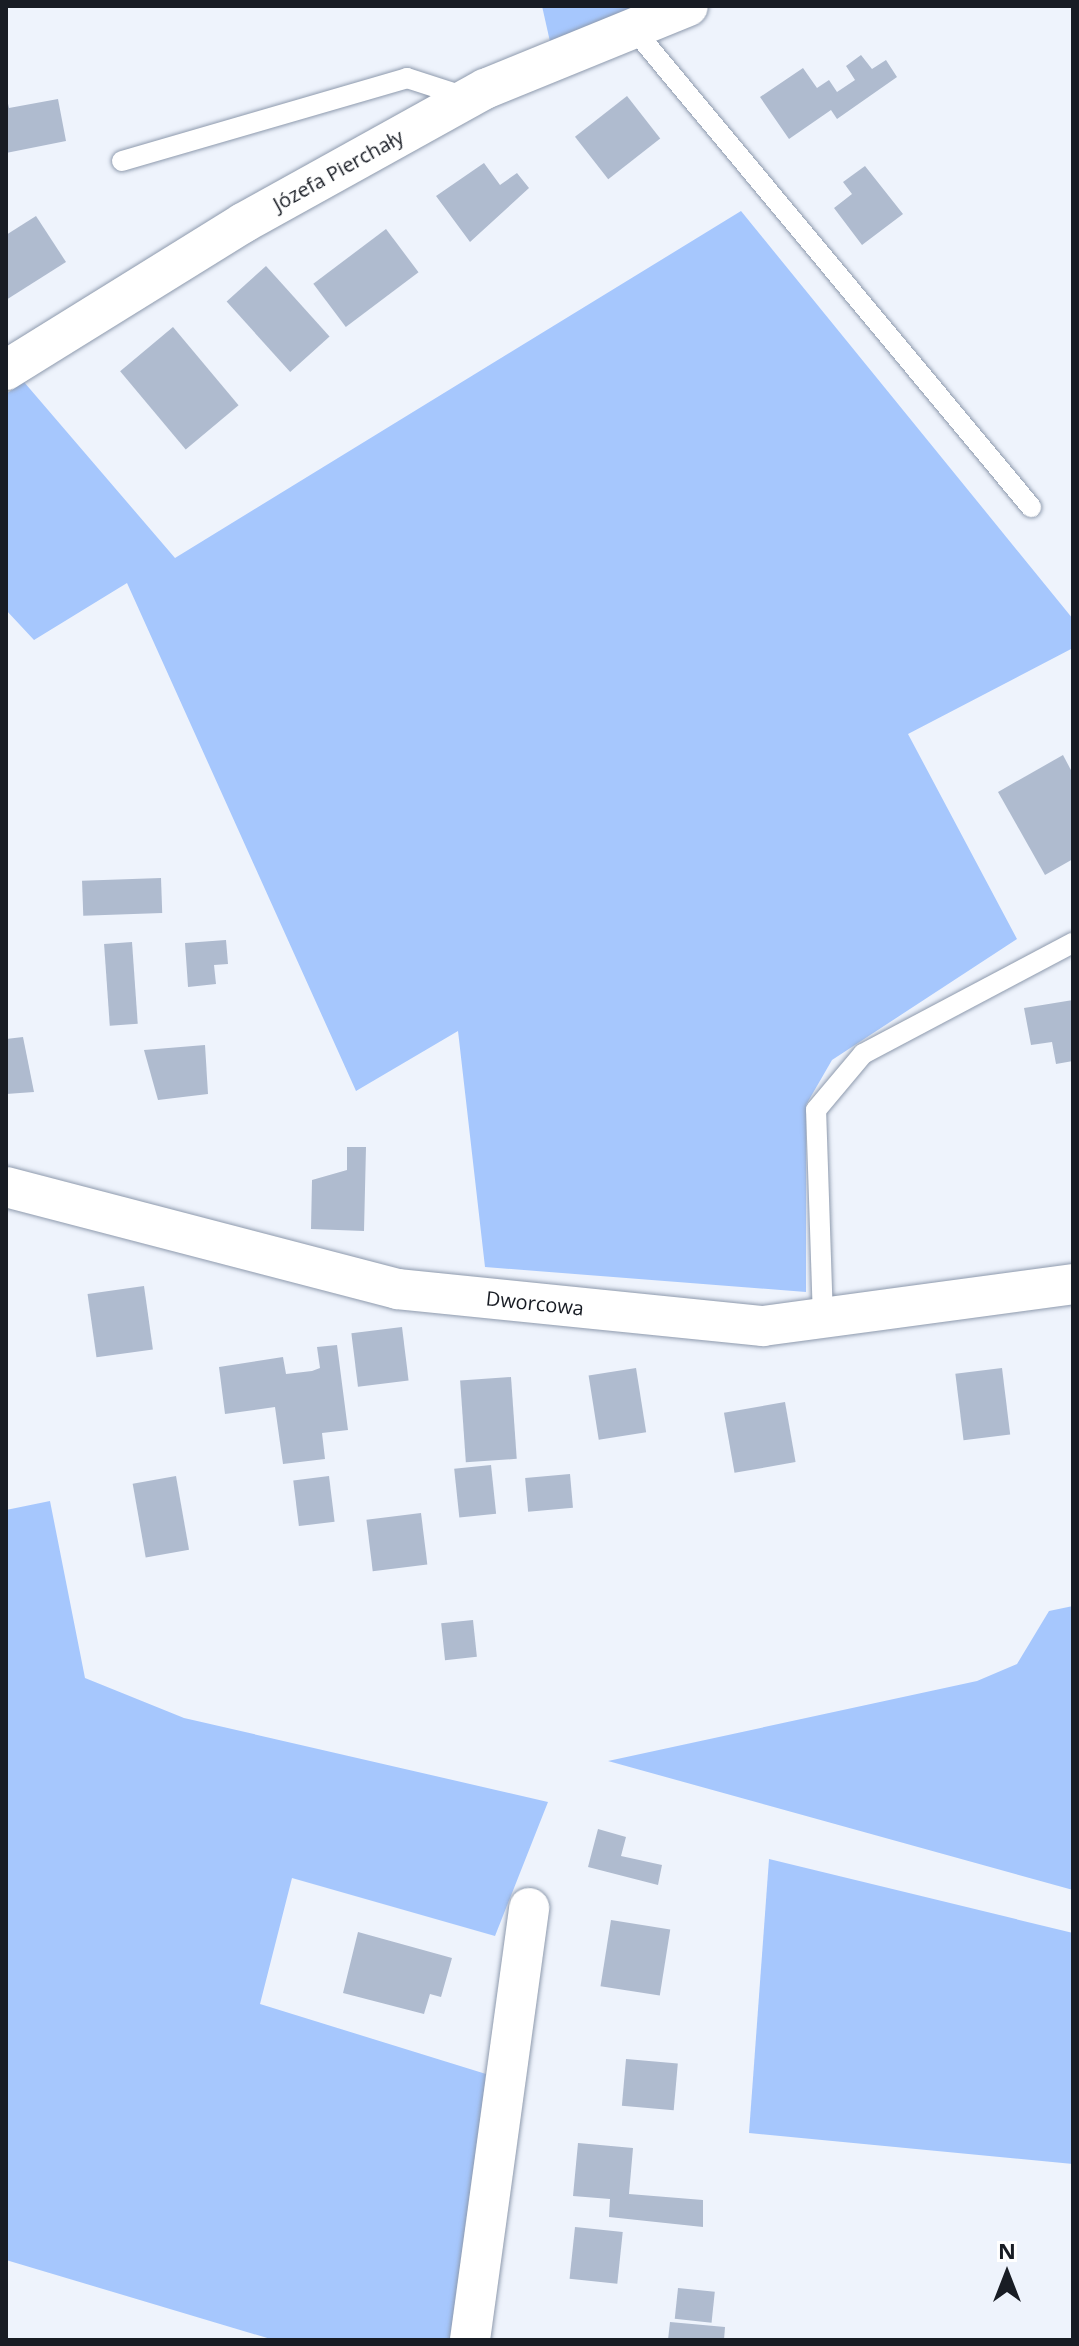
<!DOCTYPE html>
<html>
<head>
<meta charset="utf-8">
<style>
	body { margin:0 }
	#map { position:relative; width:1079px; height:2346px; overflow:hidden; background:#eef3fc; font-family:"Open Sans",sans-serif }
	div>[style] { position:absolute }
	[style*='--x'] { left:calc(var(--x)*1px); top:calc(var(--y)*1px); width:calc(var(--w)*1px); rotate:calc(var(--a)*1deg) }
	.green>* { inset:0; background:#a6c7fd }
	.building>* { inset:0; background:#afbbcf; transform-origin:0 0 }
	.roads { filter:drop-shadow(0 0 2px #8e9aad) drop-shadow(0 0 2px #8e9aad) }
	.lane>* { height:20px; margin:-10px; padding:0 10px; transform-origin:10px; border-radius:10px; background:#fff }
	.street>* { height:40px; margin:-20px; padding:0 20px; transform-origin:20px; border-radius:20px; background:#fff }
	span { translate:-50% -50%; white-space:nowrap; text-align:center; line-height:1.15; -webkit-text-stroke:8px #fff; paint-order:stroke }
	.street-label { font-size:20px; color:#181c24 }
	.frame { position:absolute; inset:0; border:8px solid #181c24; pointer-events:none }
	.north { position:absolute; left:967px; top:2234px; width:80px; height:80px; -webkit-text-stroke:6px #fff; paint-order:stroke; rotate:0deg; font-size:22px; font-weight:700; line-height:32px; text-align:center; color:#181c24 }
	.north::after { content:''; display:block; margin:auto; width:28px; height:36px; background:#181c24; clip-path:polygon(50% 0,100% 100%,50% 72%,0 100%) }
</style>
</head>
<body>
<div id="map">
	<div class="green">
		<i style="clip-path:polygon(542px 6px,643px 6px,551px 46px)"></i>
		<i style="clip-path:polygon(741px 211px,1073px 619px,1073px 648px,908px 734px,1017px 939px,832px 1060px,806px 1105px,806px 1292px,485px 1267px,458px 1031px,356px 1091px,127px 583px,34px 640px,6px 610px,6px 394px,24px 382px,175px 558px)"></i>
		<i style="clip-path:polygon(50px 1501px,85px 1678px,184px 1718px,548px 1802px,495px 1936px,292px 1878px,260px 2004px,486px 2074px,455px 2340px,274px 2340px,6px 2260px,6px 1510px)"></i>
		<i style="clip-path:polygon(1073px 1606px,1073px 1890px,608px 1761px,977px 1681px,1017px 1664px,1049px 1611px)"></i>
		<i style="clip-path:polygon(769px 1859px,1073px 1933px,1073px 2164px,749px 2133px)"></i>
	</div>
	<div class="building">
		<i style="clip-path:polygon(861px 55px,872px 69px,886px 60px,897px 77px,837px 119px,831px 110px,789px 139px,760px 97px,803px 68px,817px 88px,829px 80px,837px 92px,855px 80px,846px 66px)"></i>
		<i style="left:627px;top:96px;width:54px;height:66px;rotate:52deg"></i>
		<i style="clip-path:polygon(7px 99px,9px 108px,58px 99px,66px 141px,6px 153px)"></i>
		<i style="clip-path:polygon(484px 163px,500px 185px,517px 173px,529px 188px,470px 242px,436px 196px)"></i>
		<i style="clip-path:polygon(865px 166px,903px 214px,862px 245px,834px 208px,852px 194px,843px 182px)"></i>
		<i style="clip-path:polygon(36px 216px,66px 262px,6px 300px,6px 235px)"></i>
		<i style="left:386px;top:229px;width:54px;height:91px;rotate:53deg"></i>
		<i style="left:266px;top:266px;width:95px;height:53px;rotate:48deg"></i>
		<i style="left:173px;top:327px;width:102px;height:69px;rotate:50deg"></i>
		<i style="clip-path:polygon(1063px 755px,1073px 774px,1073px 859px,1045px 875px,998px 792px)"></i>
		<i style="left:161px;top:878px;width:35px;height:79px;rotate:88deg"></i>
		<i style="clip-path:polygon(226px 940px,228px 964px,214px 965px,216px 984px,188px 987px,185px 943px)"></i>
		<i style="left:132px;top:942px;width:82px;height:28px;rotate:86deg"></i>
		<i style="clip-path:polygon(1073px 1000px,1073px 1061px,1056px 1064px,1052px 1042px,1031px 1045px,1024px 1008px)"></i>
		<i style="clip-path:polygon(23px 1037px,34px 1092px,6px 1094px,6px 1039px)"></i>
		<i style="clip-path:polygon(205px 1045px,208px 1094px,158px 1100px,144px 1050px)"></i>
		<i style="clip-path:polygon(347px 1147px,366px 1147px,364px 1231px,311px 1229px,312px 1180px,347px 1170px)"></i>
		<i style="left:144px;top:1286px;width:64px;height:57px;rotate:82deg"></i>
		<i style="left:402px;top:1327px;width:54px;height:51px;rotate:83deg"></i>
		<i style="clip-path:polygon(337px 1345px,348px 1430px,322px 1433px,325px 1459px,283px 1464px,275px 1407px,225px 1414px,219px 1367px,283px 1357px,286px 1374px,312px 1371px,320px 1368px,317px 1347px)"></i>
		<i style="left:636px;top:1368px;width:65px;height:48px;rotate:81deg"></i>
		<i style="left:1002px;top:1368px;width:67px;height:47px;rotate:83deg"></i>
		<i style="left:511px;top:1377px;width:82px;height:51px;rotate:86deg"></i>
		<i style="left:785px;top:1402px;width:61px;height:62px;rotate:80deg"></i>
		<i style="left:491px;top:1465px;width:49px;height:37px;rotate:84deg"></i>
		<i style="left:570px;top:1474px;width:34px;height:45px;rotate:85deg"></i>
		<i style="left:176px;top:1476px;width:75px;height:44px;rotate:80deg"></i>
		<i style="left:329px;top:1476px;width:46px;height:36px;rotate:83deg"></i>
		<i style="left:421px;top:1513px;width:52px;height:55px;rotate:83deg"></i>
		<i style="left:473px;top:1620px;width:37px;height:32px;rotate:84deg"></i>
		<i style="clip-path:polygon(598px 1829px,626px 1837px,621px 1856px,662px 1865px,658px 1885px,588px 1867px)"></i>
		<i style="left:611px;top:1920px;width:60px;height:67px;rotate:9deg"></i>
		<i style="clip-path:polygon(358px 1932px,452px 1958px,441px 1997px,430px 1994px,424px 2014px,343px 1993px)"></i>
		<i style="left:626px;top:2059px;width:52px;height:47px;rotate:5deg"></i>
		<i style="clip-path:polygon(578px 2143px,633px 2148px,629px 2194px,703px 2200px,703px 2227px,609px 2217px,610px 2199px,573px 2196px)"></i>
		<i style="left:575px;top:2227px;width:48px;height:52px;rotate:6deg"></i>
		<i style="left:678px;top:2288px;width:37px;height:31px;rotate:6deg"></i>
		<i style="clip-path:polygon(670px 2322px,725px 2327px,724px 2340px,668px 2340px)"></i>
	</div>
	<div class="roads">
		<div class="lane">
			<i style="--x:636;--y:32;--w:618;--a:50.25"></i>
			<i style="--x:122;--y:161;--w:297;--a:-16.2"></i>
			<i style="--x:407;--y:78;--w:65;--a:17.9"></i>
			<i style="--x:823;--y:1319;--w:209;--a:-91.9"></i>
			<i style="--x:816;--y:1110;--w:73;--a:-50"></i>
			<i style="--x:863;--y:1054;--w:238;--a:-27.9"></i>
		</div>
		<div class="street">
			<i style="--x:6;--y:370;--w:279;--a:-31.8"></i>
			<i style="--x:243;--y:223;--w:277;--a:-29"></i>
			<i style="--x:485;--y:89;--w:219;--a:-22.2"></i>
			<i style="--x:6;--y:1187;--w:404;--a:14.6"></i>
			<i style="--x:397;--y:1289;--w:368;--a:5.8"></i>
			<i style="--x:763;--y:1326;--w:313;--a:-7.7"></i>
			<i style="--x:470;--y:2340;--w:436;--a:-82.2"></i>
		</div>
	</div>
	<div class="street-label">
		<span style="left:338px;top:170px;rotate:-29deg">Józefa Pierchały</span>
		<span style="left:535px;top:1303px;rotate:6deg">Dworcowa</span>
	</div>
	<div class="frame"></div>
	<div class="north">N</div>
</div>
</body>
</html>
